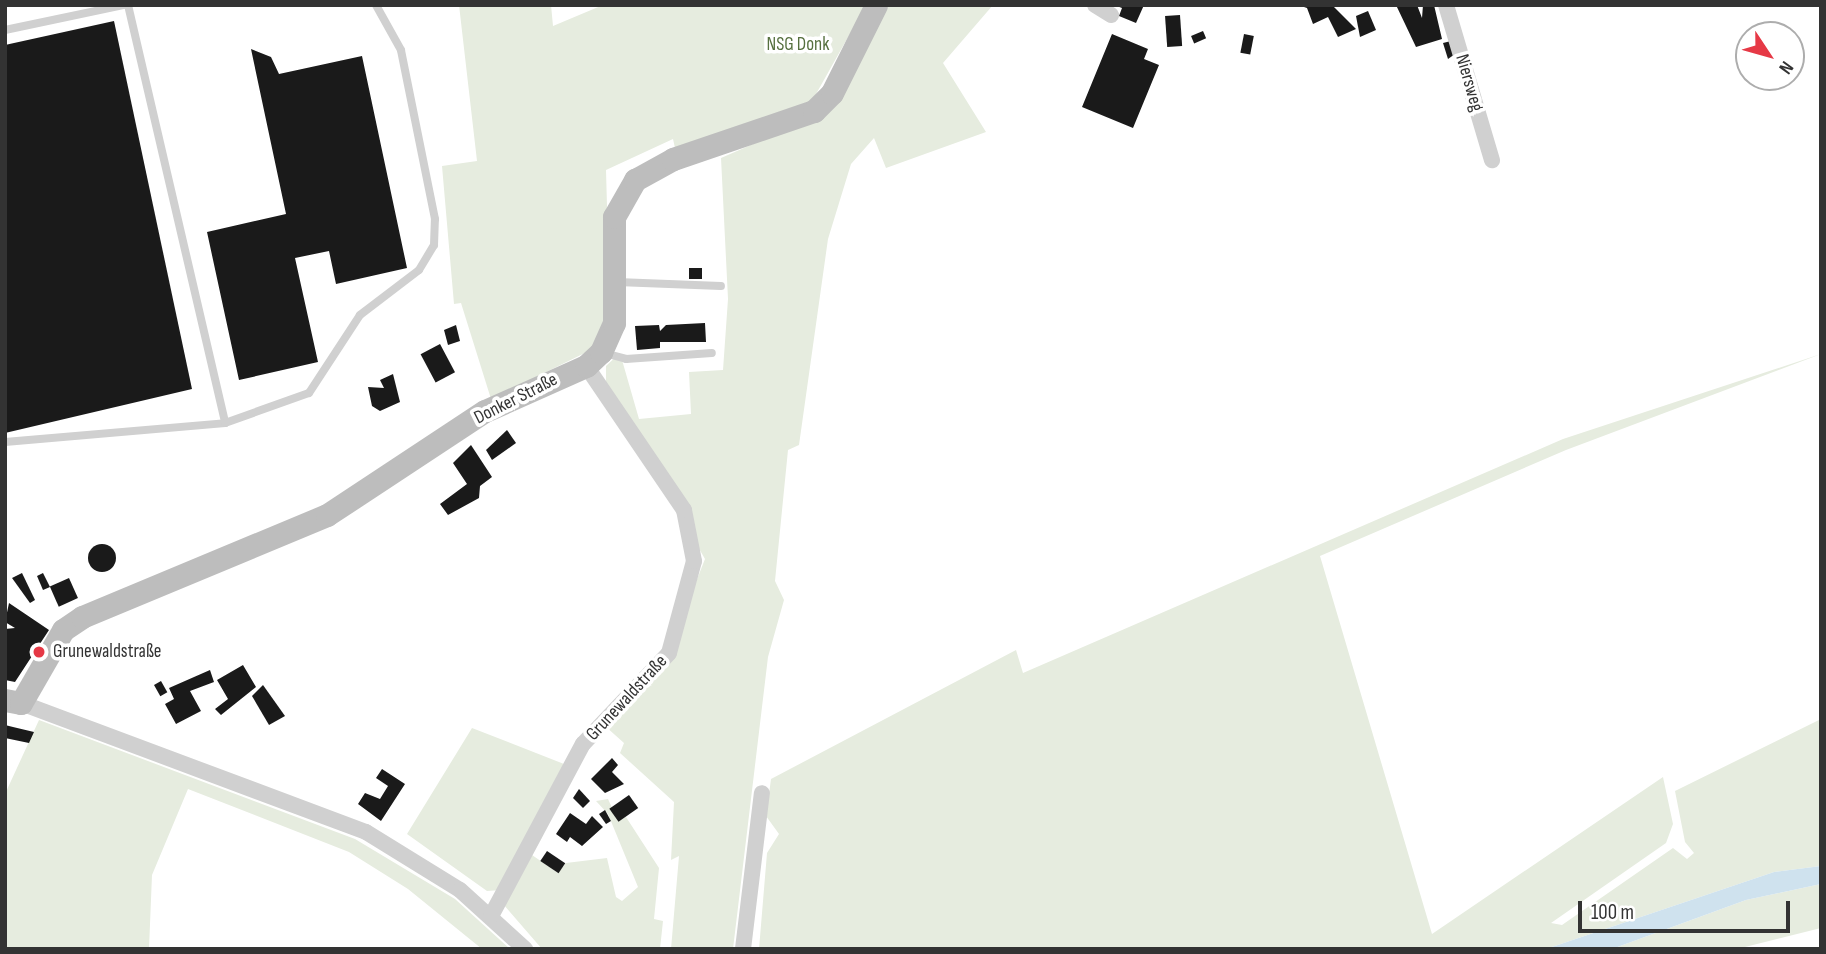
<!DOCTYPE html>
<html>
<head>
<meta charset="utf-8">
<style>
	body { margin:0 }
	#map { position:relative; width:1826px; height:954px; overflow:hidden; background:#fff; font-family:"Sofia Sans Condensed",sans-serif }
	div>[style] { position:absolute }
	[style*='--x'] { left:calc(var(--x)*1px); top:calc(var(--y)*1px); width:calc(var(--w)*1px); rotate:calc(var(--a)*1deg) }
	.green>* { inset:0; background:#e6ecdf }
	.water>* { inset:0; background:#cfe2ee }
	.building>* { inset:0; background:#1a1a1a; transform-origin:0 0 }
	.round { border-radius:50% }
	.lane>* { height:8px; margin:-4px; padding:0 4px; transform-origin:4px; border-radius:4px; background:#d0d0d0 }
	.street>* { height:16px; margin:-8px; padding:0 8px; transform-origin:8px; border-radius:8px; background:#d0d0d0 }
	.secondary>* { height:23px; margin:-11.5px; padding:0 11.5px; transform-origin:11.5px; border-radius:11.5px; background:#bdbdbd }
	.dots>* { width:19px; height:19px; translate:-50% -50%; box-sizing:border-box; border:4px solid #fff; border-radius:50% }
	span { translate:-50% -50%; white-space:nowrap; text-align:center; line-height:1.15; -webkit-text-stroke:7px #fff; paint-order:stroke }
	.park-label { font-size:19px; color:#56703f }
	.street-label { font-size:19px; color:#333 }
	.poi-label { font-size:19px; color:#333 }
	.left { translate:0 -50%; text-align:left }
	.frame { position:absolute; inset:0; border:7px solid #333; pointer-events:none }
	.north { position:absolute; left:1735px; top:21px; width:70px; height:70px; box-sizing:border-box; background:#fff; border:2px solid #adadad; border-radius:50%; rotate:126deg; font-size:19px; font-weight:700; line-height:28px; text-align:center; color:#333 }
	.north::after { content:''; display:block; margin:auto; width:24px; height:32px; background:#e63946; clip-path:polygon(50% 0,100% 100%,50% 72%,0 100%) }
	.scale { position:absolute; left:1578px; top:901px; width:212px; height:32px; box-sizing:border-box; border:4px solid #333; border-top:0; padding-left:9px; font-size:21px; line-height:24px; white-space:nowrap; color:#333; -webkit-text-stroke:5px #fff; paint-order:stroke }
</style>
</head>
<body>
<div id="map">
	<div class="green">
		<i style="clip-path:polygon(459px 5px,551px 5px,553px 26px,603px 5px,866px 5px,811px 103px,675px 148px,673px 139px,606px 170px,610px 313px,597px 347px,491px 399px,461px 303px,454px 304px,442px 166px,477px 161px)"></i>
		<i style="clip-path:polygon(887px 5px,993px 5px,943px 63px,986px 132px,886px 168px,874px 138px,851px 164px,828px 239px,799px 445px,788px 450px,775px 581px,784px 600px,768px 657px,733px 949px,671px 949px,679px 856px,671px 860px,674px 802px,620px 753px,624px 743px,605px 726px,660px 673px,705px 559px,606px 386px,606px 366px,620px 353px,639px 419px,691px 414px,689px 372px,723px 370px,728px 299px,721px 158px,820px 115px)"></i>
		<i style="clip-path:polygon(1821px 354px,1566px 450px,1320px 556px,1432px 934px,1663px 777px,1673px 824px,1666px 843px,1551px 923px,1562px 925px,1673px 848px,1687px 859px,1694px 853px,1685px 842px,1675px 791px,1821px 719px,1821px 866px,1774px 872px,1546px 949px,759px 949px,767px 853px,779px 834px,766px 816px,771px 779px,1016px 650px,1023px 673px,1563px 439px)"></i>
		<i style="clip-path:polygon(603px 716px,501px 890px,487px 891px,407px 834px,472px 728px,564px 764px)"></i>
		<i style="clip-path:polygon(39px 720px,355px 839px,455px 899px,510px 949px,482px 949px,408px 889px,349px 852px,188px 789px,152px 875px,149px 949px,5px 949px,5px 794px)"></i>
		<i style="clip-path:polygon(608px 799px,618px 821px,626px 817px,659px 868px,654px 919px,663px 921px,660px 949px,542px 949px,503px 904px,545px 832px,532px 855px,558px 873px,566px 863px,607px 858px,616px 897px,622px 901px,638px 887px,608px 814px,596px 801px)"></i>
		<i style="clip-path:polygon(1821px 884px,1821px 928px,1737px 949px,1612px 949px,1746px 900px)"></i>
	</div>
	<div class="water">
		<i style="clip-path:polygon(1821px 866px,1821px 884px,1746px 900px,1612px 949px,1546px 949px,1774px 872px)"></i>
	</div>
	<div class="building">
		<i style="clip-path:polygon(1114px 5px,1144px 5px,1136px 23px,1119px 16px,1122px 8px)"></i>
		<i style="clip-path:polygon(1298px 5px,1332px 5px,1356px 29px,1338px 37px,1328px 17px,1313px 24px,1307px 8px)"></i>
		<i style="clip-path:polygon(1396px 5px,1417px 5px,1422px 18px,1423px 5px,1434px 5px,1442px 39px,1416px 47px)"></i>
		<i style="clip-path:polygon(1368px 11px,1376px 30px,1360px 37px,1356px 16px)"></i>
		<i style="left:1180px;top:15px;width:31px;height:15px;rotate:86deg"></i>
		<i style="clip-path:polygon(114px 21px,192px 389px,5px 433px,5px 45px)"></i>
		<i style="left:1203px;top:31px;width:8px;height:13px;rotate:67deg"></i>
		<i style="clip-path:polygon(1112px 34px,1148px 49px,1144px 59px,1159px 65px,1133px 128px,1082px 107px)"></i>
		<i style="left:1244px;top:34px;width:10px;height:19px;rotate:11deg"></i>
		<i style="clip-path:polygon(1451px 41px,1455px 54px,1448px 59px,1443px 43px)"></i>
		<i style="clip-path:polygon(251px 49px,271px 57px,279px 74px,362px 56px,407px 268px,336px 284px,329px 251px,295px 258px,318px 362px,239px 380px,207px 232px,286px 214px)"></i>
		<i style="left:689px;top:268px;width:13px;height:11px"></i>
		<i style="clip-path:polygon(705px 323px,706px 342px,660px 342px,660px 348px,637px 350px,635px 326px,659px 325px,660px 331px,666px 325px)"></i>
		<i style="clip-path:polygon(456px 325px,460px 341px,448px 345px,444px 330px)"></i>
		<i style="left:440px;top:344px;width:32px;height:22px;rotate:62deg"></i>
		<i style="clip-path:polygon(393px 374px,400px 402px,380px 411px,372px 406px,368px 387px,384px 388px,380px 380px)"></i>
		<i style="clip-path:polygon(507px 430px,516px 443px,492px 460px,486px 450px)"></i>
		<i style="clip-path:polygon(471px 445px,492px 477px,480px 486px,479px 498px,448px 515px,440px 504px,467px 484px,453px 463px)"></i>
		<i class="round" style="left:88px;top:544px;width:28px;height:28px"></i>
		<i style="clip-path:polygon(22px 573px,35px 600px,30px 603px,12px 578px)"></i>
		<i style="clip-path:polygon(43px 573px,50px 587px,43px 590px,37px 576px)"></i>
		<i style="left:69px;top:578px;width:22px;height:21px;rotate:66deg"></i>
		<i style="clip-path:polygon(9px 603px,49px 630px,15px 682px,5px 680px,5px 629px,15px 628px,5px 622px)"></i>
		<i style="clip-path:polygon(243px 665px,256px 687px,221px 715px,215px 709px,228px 699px,217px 680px)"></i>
		<i style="clip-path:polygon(210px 670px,214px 682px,190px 691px,201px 711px,176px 724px,165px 704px,174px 699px,169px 688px)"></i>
		<i style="left:161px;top:681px;width:13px;height:8px;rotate:61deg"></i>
		<i style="clip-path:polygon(263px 685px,285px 716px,269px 725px,252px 696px)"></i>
		<i style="clip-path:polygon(5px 725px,13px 727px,34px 732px,29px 743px,5px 738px)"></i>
		<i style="clip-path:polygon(612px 758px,618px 765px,612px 772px,624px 784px,605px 793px,591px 779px)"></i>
		<i style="clip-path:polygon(382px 769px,405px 784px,381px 821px,358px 804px,365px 793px,380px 799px,388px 786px,376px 778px)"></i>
		<i style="clip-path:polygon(579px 789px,590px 801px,583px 808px,573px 798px)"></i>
		<i style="left:629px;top:795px;width:16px;height:24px;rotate:55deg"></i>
		<i style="clip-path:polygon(605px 810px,611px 821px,606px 824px,599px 814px)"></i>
		<i style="clip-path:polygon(570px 813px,586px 824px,592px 816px,603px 827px,582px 846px,570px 837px,567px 842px,556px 834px)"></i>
		<i style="left:547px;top:851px;width:22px;height:12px;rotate:34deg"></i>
	</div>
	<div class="lane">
		<i style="--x:128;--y:5;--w:429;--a:76.9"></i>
		<i style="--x:5;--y:30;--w:122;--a:-11.9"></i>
		<i style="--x:617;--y:282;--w:104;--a:2.2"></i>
		<i style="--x:604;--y:353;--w:23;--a:15"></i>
		<i style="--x:626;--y:359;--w:86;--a:-4"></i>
		<i style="--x:5;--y:442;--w:221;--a:-4.9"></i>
		<i style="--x:225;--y:423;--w:89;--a:-19.7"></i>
		<i style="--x:309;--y:393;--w:93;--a:-56.8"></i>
		<i style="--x:360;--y:315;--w:74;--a:-37.3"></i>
		<i style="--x:419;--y:270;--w:29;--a:-59"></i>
		<i style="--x:434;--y:245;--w:26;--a:-88"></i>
		<i style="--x:435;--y:219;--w:172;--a:-101.4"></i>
		<i style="--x:401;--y:50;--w:51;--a:-119.1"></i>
	</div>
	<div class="street">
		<i style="--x:1095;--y:5;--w:19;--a:32"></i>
		<i style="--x:1446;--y:5;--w:162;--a:73.5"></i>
		<i style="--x:21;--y:703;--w:368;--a:20.5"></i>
		<i style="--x:366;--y:832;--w:110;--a:31.7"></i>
		<i style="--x:460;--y:890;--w:88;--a:42.2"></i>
		<i style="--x:491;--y:916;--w:195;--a:-61.9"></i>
		<i style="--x:583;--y:744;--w:125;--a:-46.6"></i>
		<i style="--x:669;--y:653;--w:95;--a:-74.8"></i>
		<i style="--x:694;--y:561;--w:52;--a:-101.1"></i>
		<i style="--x:684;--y:510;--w:174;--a:-124.2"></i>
		<i style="--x:743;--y:949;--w:157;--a:-83.1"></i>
	</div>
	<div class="secondary">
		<i style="--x:5;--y:700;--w:16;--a:11"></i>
		<i style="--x:21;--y:703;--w:84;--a:-60.1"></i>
		<i style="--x:63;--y:630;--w:23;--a:-34"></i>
		<i style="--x:82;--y:617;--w:265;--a:-22.6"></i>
		<i style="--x:327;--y:515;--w:189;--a:-33.4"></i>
		<i style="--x:485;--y:411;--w:111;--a:-24"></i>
		<i style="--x:586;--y:366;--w:21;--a:-43"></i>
		<i style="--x:601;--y:352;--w:32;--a:-66"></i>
		<i style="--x:614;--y:323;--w:106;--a:-90"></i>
		<i style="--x:614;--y:217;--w:43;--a:-60.4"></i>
		<i style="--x:635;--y:180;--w:43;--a:-28.9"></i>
		<i style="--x:673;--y:159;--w:149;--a:-18.8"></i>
		<i style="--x:814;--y:111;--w:25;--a:-45"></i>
		<i style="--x:832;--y:93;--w:98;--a:-63.4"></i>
	</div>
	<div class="dots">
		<i style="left:39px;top:652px;background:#e63946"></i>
	</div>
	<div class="park-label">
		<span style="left:798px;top:45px">NSG Donk</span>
	</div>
	<div class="street-label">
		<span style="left:1469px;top:83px;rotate:74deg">Niersweg</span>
		<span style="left:516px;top:399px;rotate:-27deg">Donker Straße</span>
		<span style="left:627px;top:698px;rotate:-47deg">Grunewaldstraße</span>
	</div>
	<div class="poi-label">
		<span class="left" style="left:53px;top:652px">Grunewaldstraße</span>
	</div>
	<div class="frame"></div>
	<div class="north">N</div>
	<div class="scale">100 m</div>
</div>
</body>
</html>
